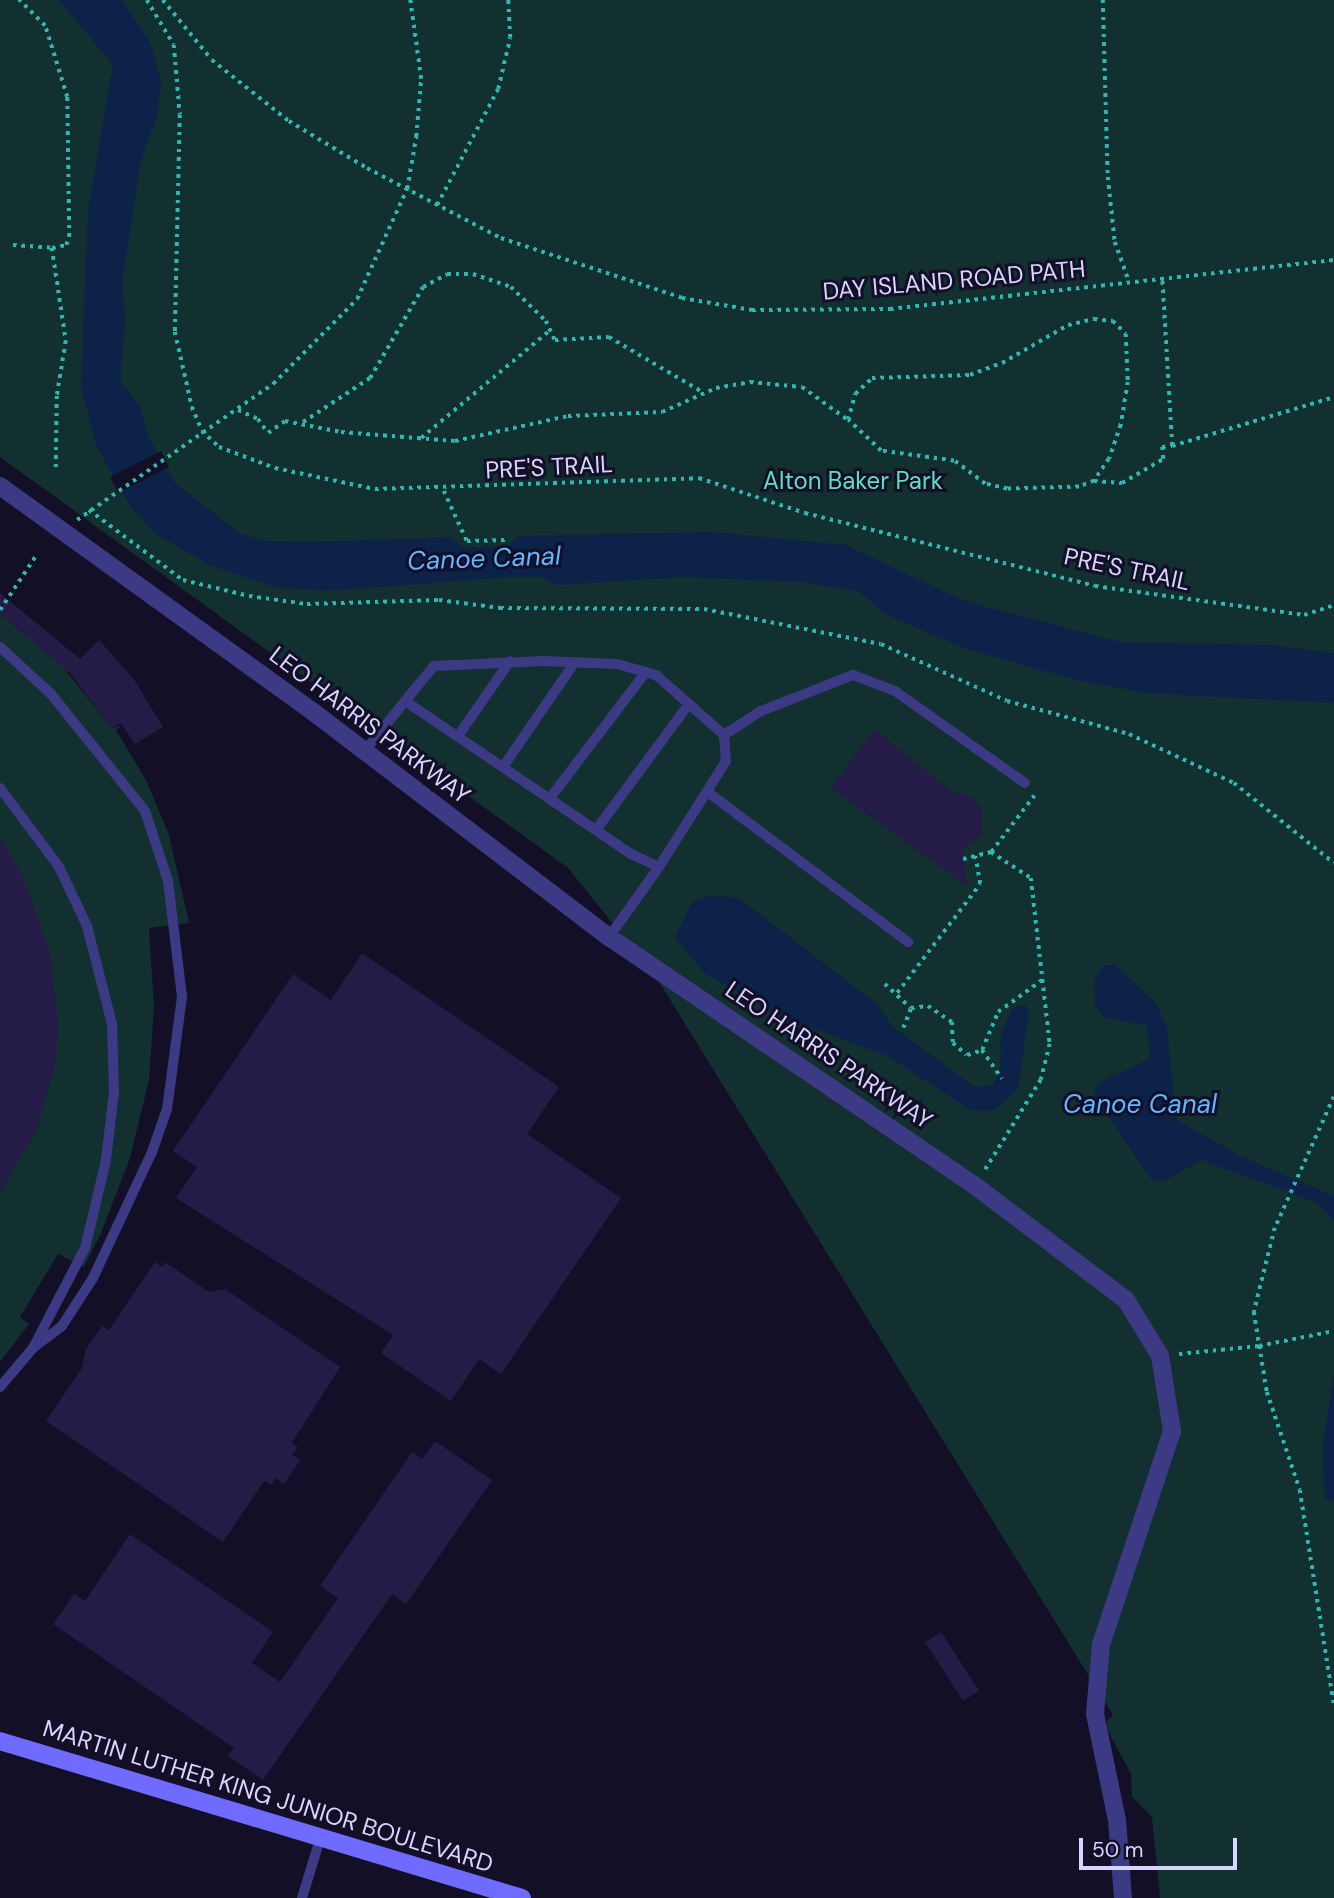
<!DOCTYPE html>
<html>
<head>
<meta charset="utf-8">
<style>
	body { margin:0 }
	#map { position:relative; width:1334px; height:1898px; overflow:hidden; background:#130f26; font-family:"DM Sans",sans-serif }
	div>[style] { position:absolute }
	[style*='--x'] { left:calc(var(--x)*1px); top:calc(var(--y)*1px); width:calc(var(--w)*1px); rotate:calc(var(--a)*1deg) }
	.green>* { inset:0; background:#12302f }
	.water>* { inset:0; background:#0c2248 }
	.pier>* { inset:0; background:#130f26; transform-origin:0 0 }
	.building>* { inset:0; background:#241b47; transform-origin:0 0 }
	.path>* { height:3.5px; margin-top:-1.75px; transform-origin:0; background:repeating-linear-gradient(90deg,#2fb8b0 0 3.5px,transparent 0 8.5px) }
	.service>* { height:10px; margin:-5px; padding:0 5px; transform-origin:5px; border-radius:5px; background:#3d3a85 }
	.tertiary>* { height:18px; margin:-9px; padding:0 9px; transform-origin:9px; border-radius:9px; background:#3d3a85 }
	.secondary>* { height:18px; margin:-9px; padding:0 9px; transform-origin:9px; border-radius:9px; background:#6f6bff }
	span { translate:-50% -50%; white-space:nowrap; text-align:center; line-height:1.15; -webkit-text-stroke:6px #130f26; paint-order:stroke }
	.street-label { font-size:24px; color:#d9d4ff }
	.park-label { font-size:24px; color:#5fe0c0 }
	.water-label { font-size:26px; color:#62b6ff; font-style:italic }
	.scale { position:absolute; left:1079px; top:1838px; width:158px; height:32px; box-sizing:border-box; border:4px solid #d9d4ff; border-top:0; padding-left:9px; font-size:21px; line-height:24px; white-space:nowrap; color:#d9d4ff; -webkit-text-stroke:5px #130f26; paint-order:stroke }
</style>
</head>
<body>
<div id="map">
	<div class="green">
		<i style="clip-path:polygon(0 0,1334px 0,1334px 1898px,1160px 1898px,1152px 1817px,1132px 1797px,1131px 1774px,1109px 1733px,1106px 1722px,1113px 1715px,656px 977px,568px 868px,0 457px)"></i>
		<i style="clip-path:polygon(0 614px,74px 665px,67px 672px,112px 728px,123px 725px,116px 730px,147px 782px,169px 835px,189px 923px,149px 928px,154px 1007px,149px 1080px,130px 1158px,101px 1233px,84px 1267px,58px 1254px,20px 1317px,29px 1324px,0 1362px)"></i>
	</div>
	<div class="water">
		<i style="clip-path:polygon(59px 0,122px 0,151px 44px,161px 81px,157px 116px,141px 159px,122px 284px,125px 322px,120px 380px,140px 407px,148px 436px,174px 482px,239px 533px,265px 541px,312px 542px,452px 537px,459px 546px,475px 547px,510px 546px,517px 536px,712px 532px,846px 545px,964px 601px,1120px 642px,1269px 645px,1334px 653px,1334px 703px,1147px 693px,1077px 680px,963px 648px,885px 614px,858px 591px,800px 582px,684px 577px,556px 585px,540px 577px,510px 577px,326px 591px,275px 587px,209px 565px,153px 532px,128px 503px,96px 444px,81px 387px,88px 209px,113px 65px)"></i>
		<i style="clip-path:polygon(711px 895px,739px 898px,877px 1004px,893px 1027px,975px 1087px,993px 1085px,1000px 1069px,1001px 1032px,1013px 1008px,1025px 1004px,1029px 1012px,1018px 1089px,993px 1111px,972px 1111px,888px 1056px,787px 1019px,703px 972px,675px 938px,692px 902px)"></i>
		<i style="clip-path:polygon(1115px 965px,1156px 1003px,1167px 1028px,1176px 1119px,1238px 1155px,1334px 1196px,1334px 1222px,1318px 1203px,1201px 1160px,1162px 1182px,1150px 1178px,1093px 1094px,1100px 1082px,1150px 1058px,1147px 1026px,1104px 1017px,1095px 1005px,1094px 983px,1102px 966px)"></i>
		<i style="clip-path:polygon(1334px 1372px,1334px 1502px,1325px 1498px,1322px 1449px)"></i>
	</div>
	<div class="pier">
		<i style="left:161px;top:451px;width:18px;height:57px;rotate:63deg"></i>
	</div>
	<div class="building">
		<i style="clip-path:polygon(0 593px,80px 659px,99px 640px,133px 678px,163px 727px,135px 744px,121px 723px,112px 728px,68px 671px,0 614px)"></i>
		<i style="clip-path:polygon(874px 729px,952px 792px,968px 795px,982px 808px,982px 834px,962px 850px,968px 887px,831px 788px)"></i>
		<i style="clip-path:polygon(0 838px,20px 870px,50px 952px,58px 1026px,55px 1064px,37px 1129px,0 1193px)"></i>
		<i style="clip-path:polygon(362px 953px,559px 1087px,527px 1134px,621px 1198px,501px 1374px,479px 1359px,451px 1401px,381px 1353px,393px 1335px,176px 1198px,197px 1167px,173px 1151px,293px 974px,331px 1000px)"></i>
		<i style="clip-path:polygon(155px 1262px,162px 1267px,165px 1262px,209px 1292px,225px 1289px,340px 1367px,292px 1443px,298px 1447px,292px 1455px,300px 1460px,284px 1484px,276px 1478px,271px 1485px,264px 1481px,223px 1542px,46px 1421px,82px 1368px,86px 1349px,102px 1326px,109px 1330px)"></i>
		<i style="clip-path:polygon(435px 1441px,492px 1480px,406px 1604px,392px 1594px,263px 1780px,228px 1756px,234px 1748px,53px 1624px,74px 1594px,85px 1601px,130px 1534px,273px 1632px,252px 1663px,280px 1682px,338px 1598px,320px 1586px,412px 1452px,422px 1459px)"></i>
		<i style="left:941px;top:1632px;width:70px;height:19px;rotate:57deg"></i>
	</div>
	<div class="path">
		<i style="--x:147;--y:0;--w:52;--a:59"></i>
		<i style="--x:174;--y:45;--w:70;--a:85.1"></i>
		<i style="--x:180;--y:115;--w:217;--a:91.3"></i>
		<i style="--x:175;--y:332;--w:77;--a:77.2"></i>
		<i style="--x:192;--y:407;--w:26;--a:67"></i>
		<i style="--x:202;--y:431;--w:23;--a:43"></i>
		<i style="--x:219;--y:447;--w:60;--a:20.6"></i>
		<i style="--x:275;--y:468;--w:102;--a:11.9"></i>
		<i style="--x:375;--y:489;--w:324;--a:-1.9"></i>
		<i style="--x:699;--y:478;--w:112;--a:18.3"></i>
		<i style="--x:805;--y:513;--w:299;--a:14.1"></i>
		<i style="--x:1095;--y:586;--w:211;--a:7.9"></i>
		<i style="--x:1304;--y:615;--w:32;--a:-18"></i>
		<i style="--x:163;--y:0;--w:77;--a:50.8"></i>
		<i style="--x:212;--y:60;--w:98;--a:38.4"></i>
		<i style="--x:289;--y:121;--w:91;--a:31.1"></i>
		<i style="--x:367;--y:168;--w:151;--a:27.6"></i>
		<i style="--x:501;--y:238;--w:191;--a:18.3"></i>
		<i style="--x:682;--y:298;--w:71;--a:9.7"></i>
		<i style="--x:752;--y:310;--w:138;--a:-0.4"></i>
		<i style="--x:890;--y:309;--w:447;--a:-6.3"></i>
		<i style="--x:1103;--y:0;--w:177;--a:88.4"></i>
		<i style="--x:1108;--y:177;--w:65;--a:83.9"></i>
		<i style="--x:1115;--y:242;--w:41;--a:70.3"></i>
		<i style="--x:437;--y:205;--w:131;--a:-62.3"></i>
		<i style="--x:498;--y:89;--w:52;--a:-76.8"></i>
		<i style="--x:510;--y:38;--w:38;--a:-93"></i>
		<i style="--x:13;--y:245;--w:39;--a:4"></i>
		<i style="--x:52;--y:248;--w:14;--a:-12"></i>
		<i style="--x:66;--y:245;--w:9;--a:-69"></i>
		<i style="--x:69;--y:237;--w:140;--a:-90.8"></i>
		<i style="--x:67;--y:97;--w:74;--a:-107.2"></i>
		<i style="--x:45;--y:26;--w:37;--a:-135"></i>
		<i style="--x:52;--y:248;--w:94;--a:81.4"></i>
		<i style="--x:66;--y:341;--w:56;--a:99.3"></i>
		<i style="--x:57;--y:396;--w:76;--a:90.8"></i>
		<i style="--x:238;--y:410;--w:22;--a:24"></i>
		<i style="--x:258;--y:419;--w:17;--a:54"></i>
		<i style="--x:268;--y:433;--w:21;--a:-35"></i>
		<i style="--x:285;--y:421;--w:57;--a:11.1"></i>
		<i style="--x:341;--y:432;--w:114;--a:4.5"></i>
		<i style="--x:455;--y:441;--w:116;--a:-12.5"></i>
		<i style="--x:568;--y:416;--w:94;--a:-2.4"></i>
		<i style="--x:662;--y:412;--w:59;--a:-24"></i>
		<i style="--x:716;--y:388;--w:35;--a:-10"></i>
		<i style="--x:750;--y:382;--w:52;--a:5.5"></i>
		<i style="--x:802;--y:387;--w:57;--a:35.7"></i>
		<i style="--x:848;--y:420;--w:27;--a:-75"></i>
		<i style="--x:855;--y:394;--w:23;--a:-43"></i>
		<i style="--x:872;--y:378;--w:98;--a:-1.8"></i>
		<i style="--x:970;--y:375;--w:34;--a:-21"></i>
		<i style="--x:1002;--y:363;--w:76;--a:-29.9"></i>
		<i style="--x:1068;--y:325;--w:27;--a:-13"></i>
		<i style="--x:1094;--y:319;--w:19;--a:6"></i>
		<i style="--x:1113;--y:321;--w:18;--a:45"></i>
		<i style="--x:1126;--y:334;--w:48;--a:87.6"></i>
		<i style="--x:1128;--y:382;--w:44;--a:99.2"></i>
		<i style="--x:1121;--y:425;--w:36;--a:109"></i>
		<i style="--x:1109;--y:459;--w:27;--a:124"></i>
		<i style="--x:1094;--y:481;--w:16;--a:158"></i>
		<i style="--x:1079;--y:487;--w:72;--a:178.4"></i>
		<i style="--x:1007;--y:489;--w:23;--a:-167"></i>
		<i style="--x:985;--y:484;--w:39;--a:-143"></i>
		<i style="--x:954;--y:461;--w:74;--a:-172.2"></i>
		<i style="--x:881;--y:451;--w:45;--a:-136.8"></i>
		<i style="--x:303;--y:422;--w:80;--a:-33.3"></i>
		<i style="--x:370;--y:378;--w:105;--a:-59.8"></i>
		<i style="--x:423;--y:287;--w:27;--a:-28"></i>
		<i style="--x:447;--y:274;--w:26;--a:0"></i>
		<i style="--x:473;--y:274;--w:40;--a:18.9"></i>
		<i style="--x:511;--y:287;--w:49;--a:44.2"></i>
		<i style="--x:546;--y:321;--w:21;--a:65"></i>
		<i style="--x:555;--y:340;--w:54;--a:-3.2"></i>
		<i style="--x:609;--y:337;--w:110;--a:30.5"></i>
		<i style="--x:421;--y:438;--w:168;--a:-39.9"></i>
		<i style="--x:1172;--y:446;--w:169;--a:-16.8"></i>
		<i style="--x:1094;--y:481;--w:28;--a:4"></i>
		<i style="--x:1122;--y:483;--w:48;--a:-30.3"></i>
		<i style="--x:1163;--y:459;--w:12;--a:-95"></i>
		<i style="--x:1162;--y:447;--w:10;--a:-6"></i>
		<i style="--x:1172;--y:446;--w:169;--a:-93.4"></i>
		<i style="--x:444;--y:491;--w:55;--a:65.3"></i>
		<i style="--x:467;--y:541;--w:41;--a:-1.4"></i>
		<i style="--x:89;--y:510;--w:117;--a:36.7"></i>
		<i style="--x:183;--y:580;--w:68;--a:13.6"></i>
		<i style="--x:249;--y:596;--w:59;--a:7.9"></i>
		<i style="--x:307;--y:604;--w:132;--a:-1.7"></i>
		<i style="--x:439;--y:600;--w:62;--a:7.5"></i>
		<i style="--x:500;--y:608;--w:204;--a:0.3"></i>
		<i style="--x:704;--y:609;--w:180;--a:11.2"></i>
		<i style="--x:881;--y:644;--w:138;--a:24.3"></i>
		<i style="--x:1007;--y:701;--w:126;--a:15.1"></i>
		<i style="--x:1129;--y:734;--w:116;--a:25"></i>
		<i style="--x:1234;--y:783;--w:128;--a:38.7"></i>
		<i style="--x:77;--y:520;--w:239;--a:-34.8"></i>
		<i style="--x:273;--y:384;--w:120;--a:-45.3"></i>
		<i style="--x:357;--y:299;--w:121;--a:-65.6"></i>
		<i style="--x:407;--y:189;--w:53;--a:-80.2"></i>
		<i style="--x:416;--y:137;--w:58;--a:-85.1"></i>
		<i style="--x:421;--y:79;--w:80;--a:-97.9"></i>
		<i style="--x:0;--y:610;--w:67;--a:-56.5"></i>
		<i style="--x:991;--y:852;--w:71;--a:-52.5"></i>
		<i style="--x:963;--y:859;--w:29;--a:-14"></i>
		<i style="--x:991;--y:852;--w:48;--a:33"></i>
		<i style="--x:1031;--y:878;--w:167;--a:83.5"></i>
		<i style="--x:1050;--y:1044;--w:37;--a:104"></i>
		<i style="--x:1041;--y:1080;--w:108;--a:121.8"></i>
		<i style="--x:885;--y:984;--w:35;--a:43"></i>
		<i style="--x:911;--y:1008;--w:17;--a:-7"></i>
		<i style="--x:928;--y:1006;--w:29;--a:34"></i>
		<i style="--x:952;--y:1022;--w:21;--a:87"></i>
		<i style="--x:953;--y:1043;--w:18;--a:41"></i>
		<i style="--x:967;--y:1055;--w:16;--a:-18"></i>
		<i style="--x:982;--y:1050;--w:41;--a:-67.2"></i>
		<i style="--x:998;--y:1012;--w:54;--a:-36"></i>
		<i style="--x:897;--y:993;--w:137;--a:-52.7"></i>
		<i style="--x:980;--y:884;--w:28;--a:-100"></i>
		<i style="--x:903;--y:1028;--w:22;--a:-68"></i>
		<i style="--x:982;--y:1050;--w:35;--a:55"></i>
		<i style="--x:1334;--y:1097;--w:144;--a:114.2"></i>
		<i style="--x:1275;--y:1228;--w:87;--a:104"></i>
		<i style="--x:1254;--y:1312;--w:81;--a:80.8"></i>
		<i style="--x:1267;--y:1392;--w:103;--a:71.4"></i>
		<i style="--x:1300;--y:1490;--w:217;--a:81"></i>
		<i style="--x:1179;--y:1354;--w:80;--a:-5.7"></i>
		<i style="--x:1259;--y:1346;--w:76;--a:-11.3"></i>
	</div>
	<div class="service">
		<i style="--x:0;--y:647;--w:69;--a:42.7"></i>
		<i style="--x:51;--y:694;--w:150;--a:51.2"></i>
		<i style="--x:145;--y:811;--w:74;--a:71.8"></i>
		<i style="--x:168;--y:881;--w:117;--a:83.1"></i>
		<i style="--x:182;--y:997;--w:113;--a:97.6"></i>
		<i style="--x:167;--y:1109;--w:46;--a:109.2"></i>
		<i style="--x:152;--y:1152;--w:139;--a:115.1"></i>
		<i style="--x:93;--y:1278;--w:57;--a:122.9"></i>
		<i style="--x:62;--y:1326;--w:36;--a:143"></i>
		<i style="--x:724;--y:735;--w:44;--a:-33"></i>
		<i style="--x:761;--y:711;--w:99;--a:-21.4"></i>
		<i style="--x:853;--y:675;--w:45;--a:20.9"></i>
		<i style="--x:895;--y:691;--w:159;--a:35.3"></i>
		<i style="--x:458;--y:736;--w:91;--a:-55.3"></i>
		<i style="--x:364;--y:752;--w:65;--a:-51.2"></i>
		<i style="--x:405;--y:701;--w:45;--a:-50.4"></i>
		<i style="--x:434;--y:666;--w:109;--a:-2.6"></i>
		<i style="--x:543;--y:661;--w:74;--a:2.3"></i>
		<i style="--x:617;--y:664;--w:41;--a:15.8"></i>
		<i style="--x:656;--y:675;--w:91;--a:41.4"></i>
		<i style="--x:724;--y:735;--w:26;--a:86"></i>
		<i style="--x:726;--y:761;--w:125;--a:122.3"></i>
		<i style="--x:659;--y:867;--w:31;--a:-155"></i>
		<i style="--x:631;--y:854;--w:273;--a:-145.9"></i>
		<i style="--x:503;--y:767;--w:127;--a:-55.6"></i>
		<i style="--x:0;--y:788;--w:99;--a:53.2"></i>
		<i style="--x:59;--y:867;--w:65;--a:64.6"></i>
		<i style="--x:87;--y:926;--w:101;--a:75.7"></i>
		<i style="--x:112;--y:1024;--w:68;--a:88.3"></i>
		<i style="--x:114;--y:1092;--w:68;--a:96.7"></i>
		<i style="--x:106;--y:1160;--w:90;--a:103.4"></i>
		<i style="--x:85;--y:1248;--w:113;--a:117.5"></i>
		<i style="--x:33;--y:1348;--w:51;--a:130.2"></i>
		<i style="--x:709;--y:793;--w:249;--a:36.8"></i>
		<i style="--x:550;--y:798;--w:158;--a:-52.7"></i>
		<i style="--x:596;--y:830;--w:157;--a:-53.6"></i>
		<i style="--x:609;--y:937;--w:86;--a:-54.5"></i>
		<i style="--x:302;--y:1898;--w:65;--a:-73"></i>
	</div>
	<div class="tertiary">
		<i style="--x:0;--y:486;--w:385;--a:35.8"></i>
		<i style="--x:312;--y:711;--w:373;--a:37.3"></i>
		<i style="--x:609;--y:937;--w:441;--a:34.2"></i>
		<i style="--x:974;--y:1185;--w:191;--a:37.1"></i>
		<i style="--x:1126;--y:1300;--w:66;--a:58.7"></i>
		<i style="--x:1160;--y:1356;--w:76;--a:80.9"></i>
		<i style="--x:1172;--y:1431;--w:225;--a:108.4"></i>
		<i style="--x:1101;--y:1644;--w:70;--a:94.9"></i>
		<i style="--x:1095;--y:1714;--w:108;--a:78.3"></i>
		<i style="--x:1117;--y:1820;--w:78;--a:85.6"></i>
	</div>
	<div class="secondary">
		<i style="--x:0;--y:1741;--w:545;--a:16.74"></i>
	</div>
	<div class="street-label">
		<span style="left:954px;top:280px;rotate:-5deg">DAY ISLAND ROAD PATH</span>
		<span style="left:549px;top:467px;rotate:-3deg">PRE'S TRAIL</span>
		<span style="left:1127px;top:569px;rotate:12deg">PRE'S TRAIL</span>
		<span style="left:370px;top:725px;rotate:37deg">LEO HARRIS PARKWAY</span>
		<span style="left:829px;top:1055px;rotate:34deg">LEO HARRIS PARKWAY</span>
		<span style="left:268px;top:1796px;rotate:17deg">MARTIN LUTHER KING JUNIOR BOULEVARD</span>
	</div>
	<div class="park-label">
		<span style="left:853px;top:481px">Alton Baker Park</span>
	</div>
	<div class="water-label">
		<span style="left:484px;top:559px;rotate:-2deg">Canoe Canal</span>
		<span style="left:1140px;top:1105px">Canoe Canal</span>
	</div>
	<div class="scale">50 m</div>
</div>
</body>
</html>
